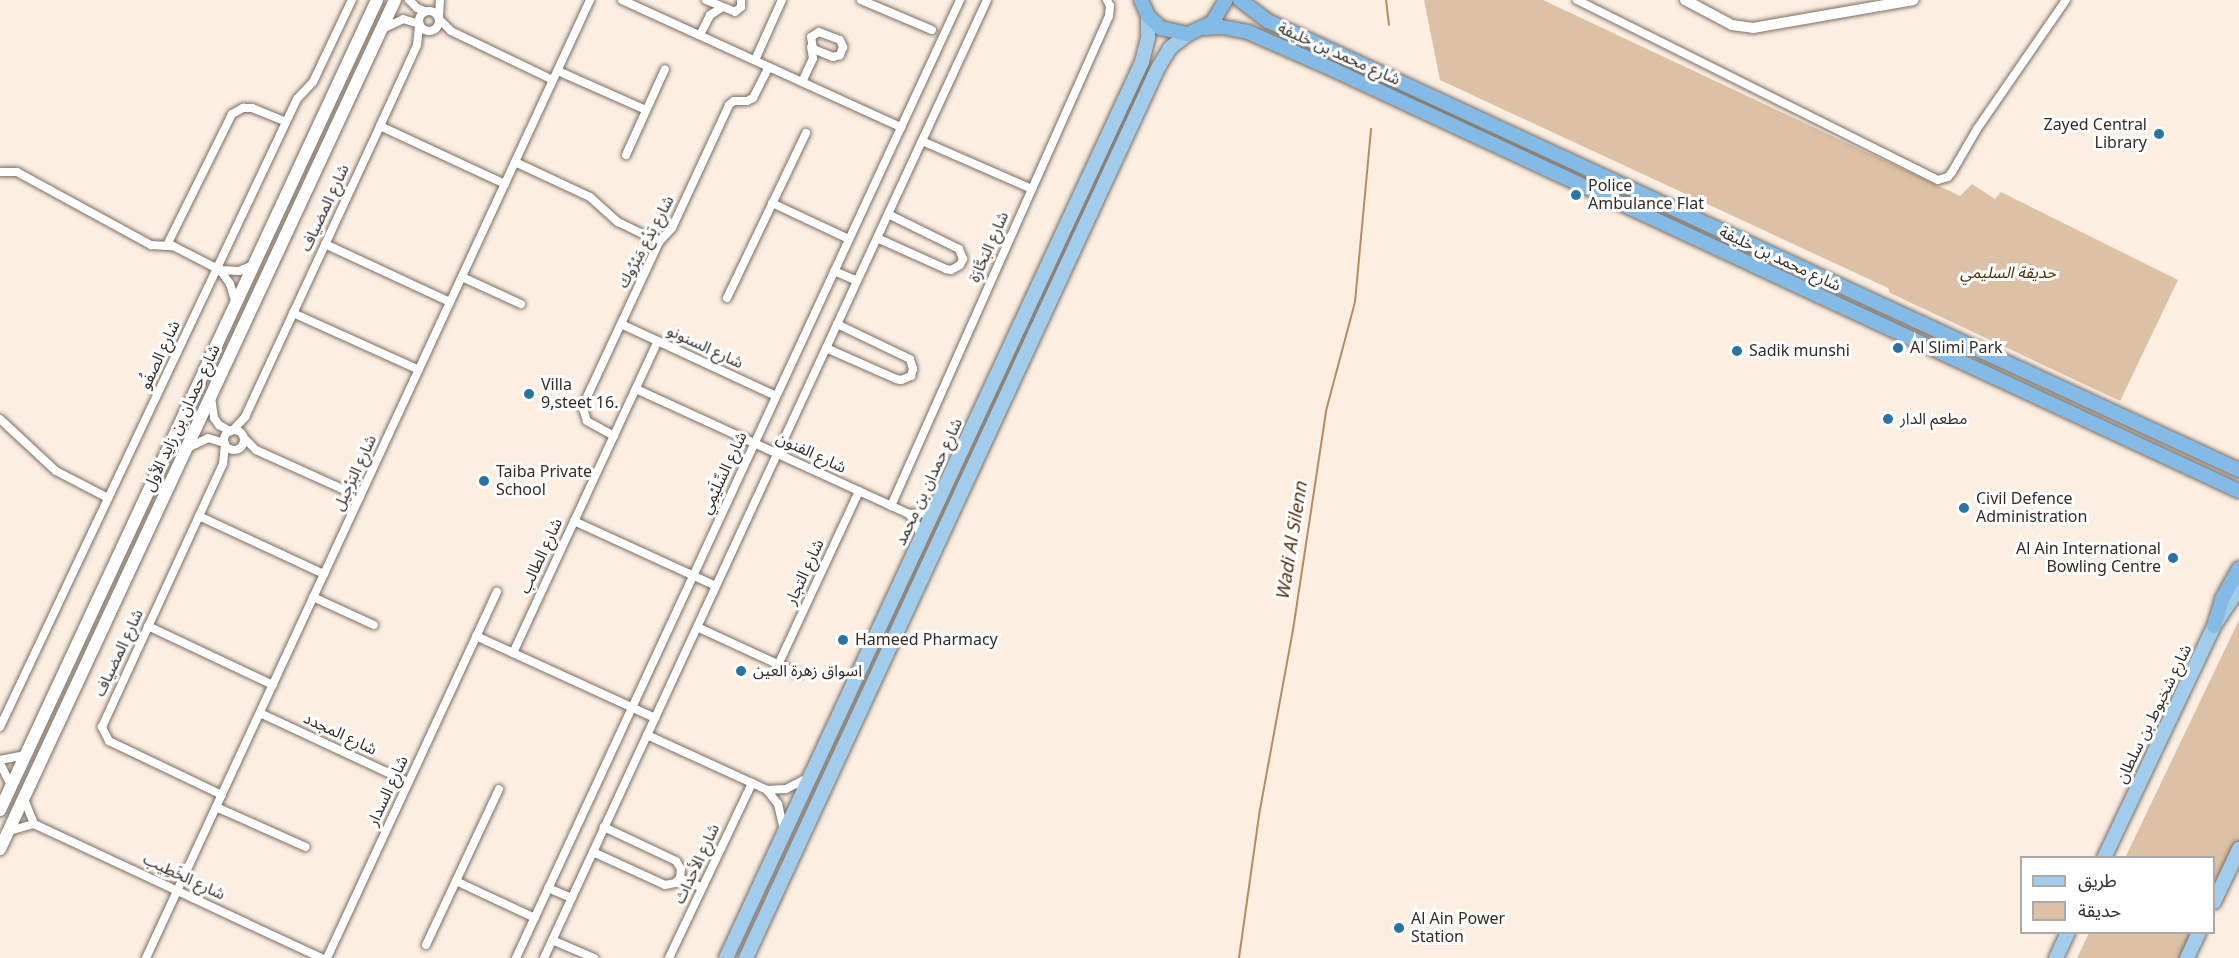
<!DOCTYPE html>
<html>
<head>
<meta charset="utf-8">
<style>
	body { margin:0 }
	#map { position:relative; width:2239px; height:958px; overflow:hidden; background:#fceee1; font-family:Georgia,"Noto Sans Arabic",serif }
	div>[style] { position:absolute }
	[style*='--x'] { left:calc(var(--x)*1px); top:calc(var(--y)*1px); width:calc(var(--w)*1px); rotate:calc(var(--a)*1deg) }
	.green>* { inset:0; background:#ddc1a6 }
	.stream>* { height:2px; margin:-1px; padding:0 1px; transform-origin:1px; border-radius:1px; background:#b78b5f }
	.roads { filter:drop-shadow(0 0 2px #7a6e63) drop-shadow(0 0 2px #7a6e63) }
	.minor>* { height:8px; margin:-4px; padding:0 4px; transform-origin:4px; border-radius:4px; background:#fff }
	.minor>.ring { margin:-4px; padding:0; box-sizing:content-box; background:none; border:8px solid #fff; border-radius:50% }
	.tertiary>* { height:10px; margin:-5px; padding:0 5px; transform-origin:5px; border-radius:5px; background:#fff }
	.secondary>* { height:12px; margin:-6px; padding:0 6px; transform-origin:6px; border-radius:6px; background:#fff }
	.primary>* { height:14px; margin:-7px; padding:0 7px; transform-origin:7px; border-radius:7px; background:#a2ccec }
	.trunk>* { height:14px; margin:-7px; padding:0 7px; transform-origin:7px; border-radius:7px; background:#83bbe6 }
	.dots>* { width:16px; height:16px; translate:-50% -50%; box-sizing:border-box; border:3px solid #fefefe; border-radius:50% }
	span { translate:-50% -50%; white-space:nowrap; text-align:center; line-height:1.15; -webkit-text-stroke:6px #fefefe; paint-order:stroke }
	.street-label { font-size:16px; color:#322d28 }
	.poi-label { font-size:16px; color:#322d28 }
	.right { translate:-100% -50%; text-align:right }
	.left { translate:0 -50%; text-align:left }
	.park-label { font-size:16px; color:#4b2d08; font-style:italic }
	.water-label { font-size:18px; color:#4f300c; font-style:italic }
	.legend { position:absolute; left:2020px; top:856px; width:195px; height:78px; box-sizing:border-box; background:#fefefe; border:2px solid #acaaa8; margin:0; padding:8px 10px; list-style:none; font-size:18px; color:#322d28 }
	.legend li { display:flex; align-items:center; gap:12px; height:30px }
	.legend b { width:30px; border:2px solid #acaaa8 }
</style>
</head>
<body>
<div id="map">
	<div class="green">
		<i style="clip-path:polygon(1424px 0,1543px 0,1960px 196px,1972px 184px,1995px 199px,2001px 192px,2178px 280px,2120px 401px,1890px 293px,1888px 288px,1440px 80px)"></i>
		<i style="clip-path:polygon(2239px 620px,2239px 842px,2214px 895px,2214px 858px,2125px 858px)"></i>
		<i style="clip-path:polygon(2089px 933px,2195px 933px,2183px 958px,2077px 958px)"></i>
	</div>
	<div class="stream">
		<i style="--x:1386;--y:0;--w:25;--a:83"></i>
		<i style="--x:1239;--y:958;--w:144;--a:-82"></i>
		<i style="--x:1259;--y:815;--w:188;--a:-79.6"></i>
		<i style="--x:1293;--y:630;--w:221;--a:-81.4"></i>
		<i style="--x:1326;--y:411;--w:113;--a:-75.1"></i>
		<i style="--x:1355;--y:302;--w:174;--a:-84.7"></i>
	</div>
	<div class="roads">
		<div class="minor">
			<i style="--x:409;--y:0;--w:11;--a:45"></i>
			<i style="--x:417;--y:8;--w:9;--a:21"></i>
			<i style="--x:622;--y:0;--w:307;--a:24.5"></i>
			<i style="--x:706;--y:0;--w:31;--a:22"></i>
			<i style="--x:735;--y:12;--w:8;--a:-40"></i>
			<i style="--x:741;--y:7;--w:7;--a:-90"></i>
			<i style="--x:861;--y:0;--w:77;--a:22.9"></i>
			<i style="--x:1577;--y:0;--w:403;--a:26.5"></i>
			<i style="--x:1938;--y:180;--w:10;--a:-17"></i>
			<i style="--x:1948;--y:177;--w:6;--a:-51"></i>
			<i style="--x:1952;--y:172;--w:50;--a:-59.8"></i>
			<i style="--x:1977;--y:129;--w:157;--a:-55.4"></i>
			<i class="ring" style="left:419px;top:11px;width:12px;height:12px"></i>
			<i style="--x:439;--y:17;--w:17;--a:-87"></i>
			<i style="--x:439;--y:19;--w:17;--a:45"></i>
			<i style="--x:451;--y:31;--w:113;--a:25.7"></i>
			<i style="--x:382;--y:29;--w:23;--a:-25"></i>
			<i style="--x:403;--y:19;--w:17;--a:17"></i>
			<i style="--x:819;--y:32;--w:22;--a:21"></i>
			<i style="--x:840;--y:40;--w:8;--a:67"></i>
			<i style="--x:843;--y:47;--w:9;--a:111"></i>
			<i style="--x:840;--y:55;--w:7;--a:164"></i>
			<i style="--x:833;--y:57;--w:22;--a:-158"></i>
			<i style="--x:813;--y:49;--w:12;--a:-99"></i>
			<i style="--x:811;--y:37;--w:9;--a:-32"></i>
			<i style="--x:700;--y:35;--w:22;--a:-63"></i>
			<i style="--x:710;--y:15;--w:13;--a:-32"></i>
			<i style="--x:755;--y:60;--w:66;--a:-65.8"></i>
			<i style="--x:558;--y:71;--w:96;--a:23.9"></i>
			<i style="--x:802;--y:82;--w:26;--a:-65"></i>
			<i style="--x:813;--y:58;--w:11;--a:-100"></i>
			<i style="--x:380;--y:126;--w:138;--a:24.9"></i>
			<i style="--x:922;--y:141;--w:120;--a:23.6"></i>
			<i style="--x:626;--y:155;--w:94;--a:-65.6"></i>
			<i style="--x:515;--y:162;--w:83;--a:25"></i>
			<i style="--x:590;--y:197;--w:38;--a:42"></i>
			<i style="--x:618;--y:222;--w:46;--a:26"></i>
			<i style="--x:0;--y:172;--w:17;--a:0"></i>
			<i style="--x:17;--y:172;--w:153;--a:28.6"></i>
			<i style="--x:151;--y:245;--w:22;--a:3"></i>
			<i style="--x:173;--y:246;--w:53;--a:27.1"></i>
			<i style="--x:220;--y:270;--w:19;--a:3"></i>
			<i style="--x:239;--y:271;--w:15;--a:-23"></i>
			<i style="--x:772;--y:203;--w:85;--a:25.1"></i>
			<i style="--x:877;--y:238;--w:76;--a:24.2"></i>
			<i style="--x:946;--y:269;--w:5;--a:11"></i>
			<i style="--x:951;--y:270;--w:10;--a:-29"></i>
			<i style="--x:960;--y:265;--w:7;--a:-63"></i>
			<i style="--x:963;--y:259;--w:11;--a:-112"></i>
			<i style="--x:959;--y:249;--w:79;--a:-153.8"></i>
			<i style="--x:325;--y:244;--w:138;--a:24.9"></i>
			<i style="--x:167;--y:245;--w:146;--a:-63.6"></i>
			<i style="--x:232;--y:114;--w:13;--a:-29"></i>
			<i style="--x:243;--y:108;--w:9;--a:0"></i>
			<i style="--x:252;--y:108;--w:37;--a:22"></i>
			<i style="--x:220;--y:270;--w:17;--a:54"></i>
			<i style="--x:230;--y:284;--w:21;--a:73"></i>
			<i style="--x:834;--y:271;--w:25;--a:23"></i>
			<i style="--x:462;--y:277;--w:65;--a:24.6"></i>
			<i style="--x:727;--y:298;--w:183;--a:-64.4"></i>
			<i style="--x:293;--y:313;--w:138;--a:24.3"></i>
			<i style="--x:621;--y:324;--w:171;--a:24.9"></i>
			<i style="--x:826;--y:348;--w:77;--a:23.9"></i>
			<i style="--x:896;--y:379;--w:5;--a:11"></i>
			<i style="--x:901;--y:380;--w:11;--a:-22"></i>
			<i style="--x:911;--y:376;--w:7;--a:-74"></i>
			<i style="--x:913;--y:369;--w:10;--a:-107"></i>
			<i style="--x:910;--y:359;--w:81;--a:-154.4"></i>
			<i style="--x:636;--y:389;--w:300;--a:24.6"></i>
			<i style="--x:909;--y:514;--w:14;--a:-4"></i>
			<i style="--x:923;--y:513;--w:12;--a:-24"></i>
			<i style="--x:211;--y:398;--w:20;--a:81"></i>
			<i style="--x:214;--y:418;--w:9;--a:54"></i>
			<i style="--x:219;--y:425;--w:13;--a:29"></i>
			<i style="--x:0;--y:419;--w:76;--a:42.9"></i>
			<i style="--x:56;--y:471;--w:59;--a:27.4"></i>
			<i class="ring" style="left:224px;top:430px;width:12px;height:12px"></i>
			<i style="--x:233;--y:430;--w:18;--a:-47"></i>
			<i style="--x:245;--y:417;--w:321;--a:-65.1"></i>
			<i style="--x:380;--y:126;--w:89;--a:-65.4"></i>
			<i style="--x:417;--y:45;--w:20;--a:-84"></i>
			<i style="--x:614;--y:436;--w:31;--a:-151"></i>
			<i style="--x:587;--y:421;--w:13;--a:-108"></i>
			<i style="--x:583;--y:409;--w:8;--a:-76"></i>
			<i style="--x:585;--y:401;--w:175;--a:-65"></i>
			<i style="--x:659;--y:242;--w:19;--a:-47"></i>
			<i style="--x:672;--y:228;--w:136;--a:-65.1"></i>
			<i style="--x:729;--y:105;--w:6;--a:-39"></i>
			<i style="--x:734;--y:101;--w:13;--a:0"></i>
			<i style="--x:747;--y:101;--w:7;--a:-27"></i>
			<i style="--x:753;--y:98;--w:35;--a:-63"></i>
			<i style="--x:244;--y:438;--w:17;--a:45"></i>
			<i style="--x:256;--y:450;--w:114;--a:24.3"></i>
			<i style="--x:187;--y:448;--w:23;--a:-25"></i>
			<i style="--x:208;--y:438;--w:17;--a:17"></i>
			<i style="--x:891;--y:506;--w:536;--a:-66.02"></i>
			<i style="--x:1109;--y:16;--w:10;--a:-84"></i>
			<i style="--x:1110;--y:6;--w:7;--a:-117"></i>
			<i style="--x:909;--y:514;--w:14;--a:54"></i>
			<i style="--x:917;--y:525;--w:13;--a:72"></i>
			<i style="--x:199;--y:516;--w:138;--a:24.9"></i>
			<i style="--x:574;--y:521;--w:156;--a:24.6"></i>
			<i style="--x:313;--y:597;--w:67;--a:24.7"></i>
			<i style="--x:148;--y:626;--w:138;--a:25.3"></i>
			<i style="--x:697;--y:627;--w:112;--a:24.7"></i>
			<i style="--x:476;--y:636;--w:197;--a:24.6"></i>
			<i style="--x:513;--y:653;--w:344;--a:-65.1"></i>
			<i style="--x:778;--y:665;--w:192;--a:-65"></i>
			<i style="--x:260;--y:713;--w:163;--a:25"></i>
			<i style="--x:0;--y:727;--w:695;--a:-64.69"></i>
			<i style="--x:297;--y:99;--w:23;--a:-47"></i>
			<i style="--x:313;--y:82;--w:91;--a:-64.6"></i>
			<i style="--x:647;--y:735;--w:132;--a:24.6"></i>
			<i style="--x:767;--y:790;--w:18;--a:52"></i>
			<i style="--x:778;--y:804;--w:26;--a:77"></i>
			<i style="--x:0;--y:760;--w:26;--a:-11"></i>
			<i style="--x:0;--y:763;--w:25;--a:64"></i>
			<i style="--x:767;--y:790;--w:19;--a:-3"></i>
			<i style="--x:786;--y:789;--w:25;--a:-27"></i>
			<i style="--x:222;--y:795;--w:125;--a:-154.5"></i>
			<i style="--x:109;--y:741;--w:16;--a:-117"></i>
			<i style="--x:102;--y:727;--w:289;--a:-65.3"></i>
			<i style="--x:223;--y:464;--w:20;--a:-84"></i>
			<i style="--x:24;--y:799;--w:27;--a:68"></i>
			<i style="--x:216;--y:807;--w:98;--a:24"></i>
			<i style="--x:9;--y:831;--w:26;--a:-16"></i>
			<i style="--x:34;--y:824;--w:318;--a:25"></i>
			<i style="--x:593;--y:852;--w:79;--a:24.6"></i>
			<i style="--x:665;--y:885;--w:10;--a:-11"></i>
			<i style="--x:675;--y:883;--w:7;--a:-45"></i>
			<i style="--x:680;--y:878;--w:9;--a:-84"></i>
			<i style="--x:681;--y:869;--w:9;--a:-122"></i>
			<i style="--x:676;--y:861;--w:80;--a:-154.7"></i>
			<i style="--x:680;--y:878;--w:24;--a:24"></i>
			<i style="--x:456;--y:881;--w:87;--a:25.1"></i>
			<i style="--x:548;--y:888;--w:25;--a:23"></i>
			<i style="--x:552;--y:940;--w:46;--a:23.2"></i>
			<i style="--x:426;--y:945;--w:172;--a:-64.9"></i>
			<i style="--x:146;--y:958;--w:1056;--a:-65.13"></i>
			<i style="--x:327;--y:958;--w:404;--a:-65.1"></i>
			<i style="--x:516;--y:958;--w:1056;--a:-65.13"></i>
			<i style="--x:544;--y:958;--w:1055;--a:-65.18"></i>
			<i style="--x:669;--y:958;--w:194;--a:-64.6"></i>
		</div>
		<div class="tertiary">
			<i style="--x:1685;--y:0;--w:53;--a:28"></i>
			<i style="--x:1732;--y:25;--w:21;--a:8"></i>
			<i style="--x:1753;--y:28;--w:163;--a:-9.9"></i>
		</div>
		<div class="secondary">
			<i style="--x:0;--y:810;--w:893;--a:-65.04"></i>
			<i style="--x:0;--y:849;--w:936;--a:-65.05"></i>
		</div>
		<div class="primary">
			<i style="--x:2104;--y:858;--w:257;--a:-64.6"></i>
			<i style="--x:2214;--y:626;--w:45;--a:-56.7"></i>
			<i style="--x:2214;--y:902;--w:59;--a:-64.7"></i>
			<i style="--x:726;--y:958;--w:988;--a:-65.1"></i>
			<i style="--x:1142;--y:62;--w:25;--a:-76"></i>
			<i style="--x:1148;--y:38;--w:22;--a:-90"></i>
			<i style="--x:746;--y:958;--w:981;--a:-65.16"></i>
			<i style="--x:1158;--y:68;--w:23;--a:-59"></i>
			<i style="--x:1170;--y:48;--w:23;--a:-38"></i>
			<i style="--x:2056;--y:958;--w:29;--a:-65"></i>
			<i style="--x:2187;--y:958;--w:29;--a:-65"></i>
		</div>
		<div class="trunk">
			<i style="--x:1141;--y:0;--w:17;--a:66"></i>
			<i style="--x:1148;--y:16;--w:18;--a:43"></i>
			<i style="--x:1161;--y:28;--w:28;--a:13"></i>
			<i style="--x:1188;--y:34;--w:26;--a:-25"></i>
			<i style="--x:1212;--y:23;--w:27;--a:-59"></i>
			<i style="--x:1240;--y:0;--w:35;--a:37"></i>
			<i style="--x:1268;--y:21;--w:1070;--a:24.82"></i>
			<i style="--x:1205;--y:28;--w:17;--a:-3"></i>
			<i style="--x:1222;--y:27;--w:26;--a:11"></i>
			<i style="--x:1248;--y:32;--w:94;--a:23.8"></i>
			<i style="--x:1334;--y:70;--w:998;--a:24.95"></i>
			<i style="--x:2214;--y:626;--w:28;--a:-73"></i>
			<i style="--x:2222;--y:599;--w:35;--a:-61"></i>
		</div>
	</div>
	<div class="dots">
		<i style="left:2159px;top:134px;background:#2974a7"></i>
		<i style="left:1576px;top:195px;background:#2974a7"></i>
		<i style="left:1898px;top:348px;background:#2974a7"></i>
		<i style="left:1737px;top:351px;background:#2974a7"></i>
		<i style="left:529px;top:394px;background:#2974a7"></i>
		<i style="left:1888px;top:419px;background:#2974a7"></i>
		<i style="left:484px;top:481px;background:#2974a7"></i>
		<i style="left:1964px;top:508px;background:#2974a7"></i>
		<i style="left:2173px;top:558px;background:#2974a7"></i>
		<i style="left:843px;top:640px;background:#2974a7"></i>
		<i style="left:741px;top:671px;background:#2974a7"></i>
		<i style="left:1399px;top:928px;background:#2974a7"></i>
	</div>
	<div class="street-label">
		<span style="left:1339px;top:54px;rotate:24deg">شارع محمد بن خليفة</span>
		<span style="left:325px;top:208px;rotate:-65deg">شارع المضياف</span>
		<span style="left:646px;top:242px;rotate:-62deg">شارع بَدْع مَبْرُوك</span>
		<span style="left:989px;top:247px;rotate:-66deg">شارع البَحَّارَة</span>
		<span style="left:1780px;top:259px;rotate:25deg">شارع محمد بن خليفة</span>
		<span style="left:705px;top:347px;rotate:25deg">شارع السنونو</span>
		<span style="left:160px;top:355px;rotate:-65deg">شارع الصفُو</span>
		<span style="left:182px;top:418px;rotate:-65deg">شارع حمدان بن زايد الأول</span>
		<span style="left:811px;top:453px;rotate:25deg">شارع الفنون</span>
		<span style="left:355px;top:473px;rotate:-65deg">شارع البَرْجِيل</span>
		<span style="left:724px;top:473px;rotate:-65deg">شارع السِّلَيْمِي</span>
		<span style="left:929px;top:482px;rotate:-65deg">شارع حمدان بن محمد</span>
		<span style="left:541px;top:556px;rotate:-65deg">شارع الطالب</span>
		<span style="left:805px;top:572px;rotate:-65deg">شارع التجار</span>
		<span style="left:119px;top:653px;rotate:-65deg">شارع المضياف</span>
		<span style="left:2154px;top:714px;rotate:-64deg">شارع شخبوط بن سلطان</span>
		<span style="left:340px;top:734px;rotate:25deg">شارع المجدد</span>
		<span style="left:388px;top:791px;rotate:-65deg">شارع السدار</span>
		<span style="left:697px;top:864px;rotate:-65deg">شارع الأحداث</span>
		<span style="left:184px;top:877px;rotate:25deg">شارع الخَطِيب</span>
	</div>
	<div class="poi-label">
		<span class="right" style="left:2147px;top:134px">Zayed Central<br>Library</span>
		<span class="left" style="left:1588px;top:195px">Police<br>Ambulance Flat</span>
		<span class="left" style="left:1910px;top:348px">Al Slimi Park</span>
		<span class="left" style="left:1749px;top:351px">Sadik munshi</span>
		<span class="left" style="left:541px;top:394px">Villa<br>9,steet 16.</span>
		<span class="left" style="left:1900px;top:419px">مطعم الدار</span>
		<span class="left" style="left:496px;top:481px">Taiba Private<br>School</span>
		<span class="left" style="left:1976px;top:508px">Civil Defence<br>Administration</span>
		<span class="right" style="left:2161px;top:558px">Al Ain International<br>Bowling Centre</span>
		<span class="left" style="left:855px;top:640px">Hameed Pharmacy</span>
		<span class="left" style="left:753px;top:671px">اسواق زهرة العين</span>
		<span class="left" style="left:1411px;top:928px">Al Ain Power<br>Station</span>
	</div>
	<div class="park-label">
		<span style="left:2008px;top:273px">حديقة السليمي</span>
	</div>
	<div class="water-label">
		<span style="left:1292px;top:541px;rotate:-81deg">Wadi Al Silenn</span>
	</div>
	<ul class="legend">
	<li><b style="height:8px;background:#a2ccec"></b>طريق</li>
	<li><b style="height:16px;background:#ddc1a6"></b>حديقة</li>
	</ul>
</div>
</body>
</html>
